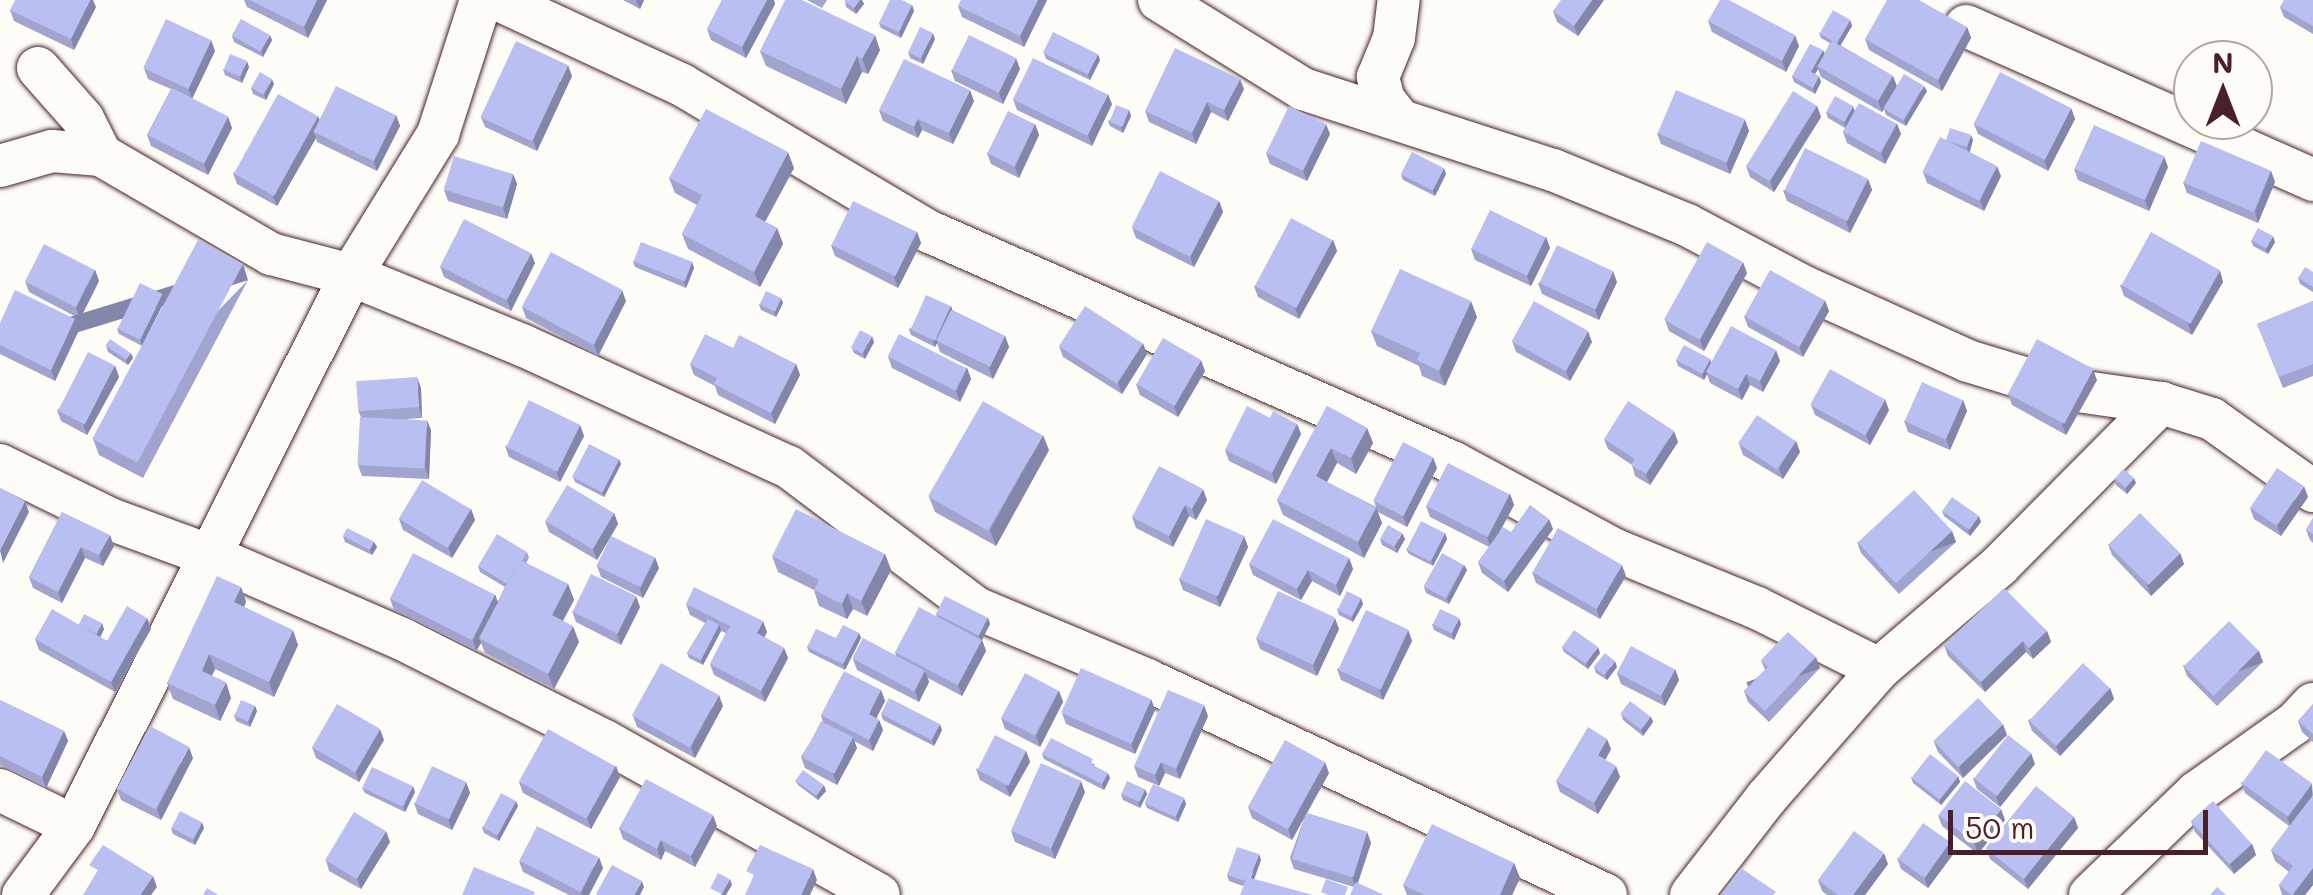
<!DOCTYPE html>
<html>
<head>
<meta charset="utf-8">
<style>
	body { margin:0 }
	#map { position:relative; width:2313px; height:895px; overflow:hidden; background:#fdfcf7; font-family:Mali,sans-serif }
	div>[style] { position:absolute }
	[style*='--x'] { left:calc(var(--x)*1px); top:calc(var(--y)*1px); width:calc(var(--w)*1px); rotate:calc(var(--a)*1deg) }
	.roads { filter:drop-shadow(0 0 2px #4a1f2b) drop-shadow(0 0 2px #4a1f2b) }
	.street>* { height:42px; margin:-21px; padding:0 21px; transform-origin:21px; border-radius:21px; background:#fdfcf7 }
	.wall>* { inset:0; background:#a0a4cf }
	.shaded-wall>* { inset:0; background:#8286a9; transform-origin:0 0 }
	.building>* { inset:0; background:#babff1; transform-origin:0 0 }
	span { translate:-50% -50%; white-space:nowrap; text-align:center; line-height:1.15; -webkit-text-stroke:9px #fdfcf7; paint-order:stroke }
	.north { position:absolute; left:2173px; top:40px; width:100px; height:100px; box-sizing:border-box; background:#fdfcf7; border:2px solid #b5a4a5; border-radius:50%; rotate:0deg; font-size:28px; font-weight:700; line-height:40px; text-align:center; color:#4a1f2b }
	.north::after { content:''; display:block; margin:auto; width:35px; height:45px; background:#4a1f2b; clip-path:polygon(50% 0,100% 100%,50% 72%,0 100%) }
	.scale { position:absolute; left:1948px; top:810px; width:260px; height:45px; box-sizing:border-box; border:5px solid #4a1f2b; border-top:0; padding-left:12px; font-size:30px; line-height:35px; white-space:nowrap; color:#4a1f2b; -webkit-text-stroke:8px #fdfcf7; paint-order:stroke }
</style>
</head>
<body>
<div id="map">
	<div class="roads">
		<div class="street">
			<i style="--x:499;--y:0;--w:202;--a:24.9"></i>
			<i style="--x:682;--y:85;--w:288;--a:30.7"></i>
			<i style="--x:930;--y:232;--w:573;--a:23.79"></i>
			<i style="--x:1454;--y:463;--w:183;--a:28.4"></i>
			<i style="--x:1615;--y:550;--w:153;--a:22.2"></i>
			<i style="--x:1757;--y:608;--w:136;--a:26.6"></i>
			<i style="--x:1159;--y:0;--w:169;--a:31.7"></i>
			<i style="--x:1303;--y:89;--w:263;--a:18"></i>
			<i style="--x:1553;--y:170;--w:145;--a:22.3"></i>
			<i style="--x:1687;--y:225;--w:130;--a:27.9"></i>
			<i style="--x:1802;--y:286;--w:182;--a:24.3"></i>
			<i style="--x:1968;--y:361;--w:93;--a:16.9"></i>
			<i style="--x:2057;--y:388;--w:105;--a:8.2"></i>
			<i style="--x:1966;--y:26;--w:380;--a:23.9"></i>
			<i style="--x:38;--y:68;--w:68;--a:48.6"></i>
			<i style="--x:83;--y:119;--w:40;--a:63.4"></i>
			<i style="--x:1399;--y:119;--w:24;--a:-128"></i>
			<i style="--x:1384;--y:100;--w:24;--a:-105"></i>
			<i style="--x:1378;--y:77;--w:42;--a:-67.7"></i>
			<i style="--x:1394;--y:38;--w:38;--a:-83"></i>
			<i style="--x:0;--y:166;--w:54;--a:-16.1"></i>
			<i style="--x:52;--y:151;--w:49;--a:4.7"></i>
			<i style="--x:101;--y:155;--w:197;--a:30.2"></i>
			<i style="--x:271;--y:254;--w:83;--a:14.7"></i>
			<i style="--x:351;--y:275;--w:185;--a:22.3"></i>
			<i style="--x:522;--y:345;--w:294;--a:24.6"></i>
			<i style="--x:789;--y:467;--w:234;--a:37"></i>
			<i style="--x:976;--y:608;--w:186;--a:22.8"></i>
			<i style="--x:1147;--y:680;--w:507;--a:25.1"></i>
			<i style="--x:0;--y:465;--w:123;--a:26.1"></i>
			<i style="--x:110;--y:519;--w:108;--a:20.1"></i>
			<i style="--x:211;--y:556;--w:208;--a:23.5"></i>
			<i style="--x:402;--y:639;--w:227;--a:26.7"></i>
			<i style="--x:605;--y:741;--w:314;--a:29.3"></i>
			<i style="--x:0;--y:790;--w:82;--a:25.9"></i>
			<i style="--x:23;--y:895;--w:86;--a:-53.5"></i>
			<i style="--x:74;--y:826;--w:617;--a:-63.31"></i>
			<i style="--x:351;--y:275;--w:166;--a:-58.3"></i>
			<i style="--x:438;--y:134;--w:141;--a:-72.2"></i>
			<i style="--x:1691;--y:895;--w:124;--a:-52.2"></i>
			<i style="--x:1767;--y:797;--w:170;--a:-48.8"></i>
			<i style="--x:1879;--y:669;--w:158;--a:-40.6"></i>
			<i style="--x:1999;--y:566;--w:230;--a:-45.2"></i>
			<i style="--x:2161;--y:403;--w:53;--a:17.4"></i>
			<i style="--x:2212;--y:419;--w:124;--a:35.5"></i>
			<i style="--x:2090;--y:895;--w:147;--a:-43.9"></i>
			<i style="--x:2196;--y:793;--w:121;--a:-35.3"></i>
			<i style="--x:2295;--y:723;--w:26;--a:-47"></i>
		</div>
	</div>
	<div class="wall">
		<i style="clip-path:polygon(244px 0,327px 0,308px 38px,247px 7px)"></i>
		<i style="clip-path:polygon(623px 0,644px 0,640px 9px)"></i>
		<i style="clip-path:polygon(722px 0,774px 0,775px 4px,746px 58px,711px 40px,707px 29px)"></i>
		<i style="clip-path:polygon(807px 0,827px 0,822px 8px)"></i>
		<i style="clip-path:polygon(845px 0,862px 0,864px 4px,856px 14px,846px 7px)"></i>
		<i style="clip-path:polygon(1047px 0,1024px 47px,962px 17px,958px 6px)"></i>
		<i style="clip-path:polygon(1604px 0,1578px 36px,1557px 22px,1553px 11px)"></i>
		<i style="clip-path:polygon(2313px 0,2313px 34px,2284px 17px,2280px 7px)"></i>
		<i style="clip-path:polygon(912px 5px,914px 11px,901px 38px,881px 28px,879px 23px)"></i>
		<i style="clip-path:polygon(96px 7px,74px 50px,14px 21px,10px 10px)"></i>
		<i style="clip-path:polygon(1850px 20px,1852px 26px,1840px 45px,1893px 76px,1897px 86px,1927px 91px,1906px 126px,1886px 115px,1884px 109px,1882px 112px,1821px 77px,1818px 69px,1815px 74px,1821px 82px,1815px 94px,1794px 82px,1792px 76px,1825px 53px,1830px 43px,1821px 38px,1819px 33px)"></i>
		<i style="clip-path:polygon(1708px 21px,1799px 46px,1786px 72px,1712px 32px)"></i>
		<i style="clip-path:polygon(1967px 27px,1971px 38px,1942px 91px,1869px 50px,1865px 39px)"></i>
		<i style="clip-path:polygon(232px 36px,272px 40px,263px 57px,234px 42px)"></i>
		<i style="clip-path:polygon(935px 39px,923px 64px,910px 58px,908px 52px)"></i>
		<i style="clip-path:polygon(211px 40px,215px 51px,192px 99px,228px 117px,232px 128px,208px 175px,151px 146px,147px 135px,171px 89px,148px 79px,144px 68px)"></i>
		<i style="clip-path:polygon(880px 50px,868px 74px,862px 72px,846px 104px,766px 66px,760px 51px)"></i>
		<i style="clip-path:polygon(1044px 53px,1100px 60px,1090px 80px,1046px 59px)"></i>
		<i style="clip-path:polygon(249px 67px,242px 83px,225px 75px,223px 69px)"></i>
		<i style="clip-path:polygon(1020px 69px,1003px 104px,955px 81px,951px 70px)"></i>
		<i style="clip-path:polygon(572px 76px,537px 151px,485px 127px,481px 117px)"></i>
		<i style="clip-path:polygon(274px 84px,266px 100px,253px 94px,251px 88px)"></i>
		<i style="clip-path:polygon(1244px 89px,1228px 121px,1211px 112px,1196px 144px,1149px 122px,1145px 111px)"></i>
		<i style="clip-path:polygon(1013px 99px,1112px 104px,1092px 146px,1017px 110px)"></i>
		<i style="clip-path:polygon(974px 101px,953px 144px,922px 130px,918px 138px,883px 121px,879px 110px)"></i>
		<i style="clip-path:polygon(1817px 106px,1821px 117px,1774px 192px,1750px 177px,1746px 166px)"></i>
		<i style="clip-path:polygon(2071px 108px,2075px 119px,2048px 171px,1978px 134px,1974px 124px)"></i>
		<i style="clip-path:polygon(1129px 110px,1131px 116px,1123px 133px,1110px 126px,1108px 121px)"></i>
		<i style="clip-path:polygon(1855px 111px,1897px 124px,1901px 134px,1885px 164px,1847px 143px,1843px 132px,1845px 128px,1828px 118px,1826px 112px)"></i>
		<i style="clip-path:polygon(396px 115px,400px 126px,377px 171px,317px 142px,316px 138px,277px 206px,237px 184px,233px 173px,318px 116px,319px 119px)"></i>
		<i style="clip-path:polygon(1745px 120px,1749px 131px,1730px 174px,1661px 144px,1657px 133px)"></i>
		<i style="clip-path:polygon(1035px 124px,1039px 135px,1019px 178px,991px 164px,987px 153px)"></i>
		<i style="clip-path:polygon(1330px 134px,1307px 181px,1270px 164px,1266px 153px)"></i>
		<i style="clip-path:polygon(1946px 140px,1973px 140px,1970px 152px,2001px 176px,1984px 211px,1927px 183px,1923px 172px)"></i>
		<i style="clip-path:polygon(2168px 167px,2149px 211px,2078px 180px,2074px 169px)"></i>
		<i style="clip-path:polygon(794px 168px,765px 222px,777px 228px,783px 244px,760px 287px,688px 249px,682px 234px,697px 205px,675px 193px,669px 178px)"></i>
		<i style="clip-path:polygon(2271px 171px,2275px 182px,2258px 223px,2187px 193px,2183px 182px)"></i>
		<i style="clip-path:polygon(513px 174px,517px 184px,507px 219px,448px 201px,444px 190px)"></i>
		<i style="clip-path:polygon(1446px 174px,1435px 196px,1403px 180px,1401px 175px)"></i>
		<i style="clip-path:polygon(1868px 179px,1872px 190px,1850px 233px,1787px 201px,1783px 190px)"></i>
		<i style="clip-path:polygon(1219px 201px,1223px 212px,1194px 267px,1136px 238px,1132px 227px)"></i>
		<i style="clip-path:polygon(917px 232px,921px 243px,898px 288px,835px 256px,831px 245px)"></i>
		<i style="clip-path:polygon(1546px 237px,1550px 248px,1531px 286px,1475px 260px,1471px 249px)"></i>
		<i style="clip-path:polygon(1333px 240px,1337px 251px,1299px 319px,1258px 297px,1254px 286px)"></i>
		<i style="clip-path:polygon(2251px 240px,2275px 242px,2268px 254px,2253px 246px)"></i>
		<i style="clip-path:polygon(633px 261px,692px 262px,694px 268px,686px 288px,635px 267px)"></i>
		<i style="clip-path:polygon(535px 263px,511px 311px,444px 277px,440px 266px)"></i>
		<i style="clip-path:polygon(95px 270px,99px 281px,80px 319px,29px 292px,25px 281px)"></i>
		<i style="clip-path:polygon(2220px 271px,2223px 282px,2192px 335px,2124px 296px,2120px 285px)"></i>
		<i style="clip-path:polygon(2313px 272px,2313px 292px,2300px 284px,2298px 278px)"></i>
		<i style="clip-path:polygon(1747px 273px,1704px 351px,1669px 331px,1665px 320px)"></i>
		<i style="clip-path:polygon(248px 280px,143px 478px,99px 455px,93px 439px)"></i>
		<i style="clip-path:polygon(1617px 282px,1599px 320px,1542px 294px,1538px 283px)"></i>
		<i style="clip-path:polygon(163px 294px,165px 300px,142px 346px,119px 334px,117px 329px)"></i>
		<i style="clip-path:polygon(626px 301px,598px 356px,526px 318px,522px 307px)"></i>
		<i style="clip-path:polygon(2313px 301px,2313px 376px,2283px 388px,2257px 324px)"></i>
		<i style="clip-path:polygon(783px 303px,776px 317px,761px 310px,759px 304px)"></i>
		<i style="clip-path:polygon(951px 306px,952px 310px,1005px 336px,1009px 347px,993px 379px,940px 352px,937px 343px,935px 347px,911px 335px,909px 329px)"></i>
		<i style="clip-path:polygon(1829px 311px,1803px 357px,1748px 327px,1744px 316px)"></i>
		<i style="clip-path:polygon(1477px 317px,1445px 386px,1422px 376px,1419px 366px,1377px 346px,1371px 331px)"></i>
		<i style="clip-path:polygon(0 323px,79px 330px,55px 381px,0 354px)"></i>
		<i style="clip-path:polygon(1512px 341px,1592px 342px,1570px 381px,1516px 352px)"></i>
		<i style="clip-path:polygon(874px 342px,865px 359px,854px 353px,852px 348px)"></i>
		<i style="clip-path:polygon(106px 346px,133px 358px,128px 365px,108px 352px)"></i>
		<i style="clip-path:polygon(1059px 346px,1147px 354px,1122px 394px,1063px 357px)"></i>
		<i style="clip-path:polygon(733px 348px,796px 364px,800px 375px,775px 424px,718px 395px,715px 386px,694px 375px,690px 364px)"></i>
		<i style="clip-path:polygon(888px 357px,967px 368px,971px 379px,960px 402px,892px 368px)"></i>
		<i style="clip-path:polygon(1710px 359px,1711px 363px,1780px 361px,1763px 392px,1750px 385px,1742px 400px,1710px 383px,1707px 374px,1704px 380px,1678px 366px,1676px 360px)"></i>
		<i style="clip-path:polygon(115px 366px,119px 377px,87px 435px,61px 421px,57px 410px)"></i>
		<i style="clip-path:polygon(1205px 371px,1178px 417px,1140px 395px,1136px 384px)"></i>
		<i style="clip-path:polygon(2097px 380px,2066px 435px,2012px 405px,2008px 394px)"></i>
		<i style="clip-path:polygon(421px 388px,422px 418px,407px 419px,431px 430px,429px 479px,362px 476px,358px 465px,361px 417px,358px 410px)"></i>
		<i style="clip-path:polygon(1963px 400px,1967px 411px,1950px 450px,1908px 432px,1904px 421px)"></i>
		<i style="clip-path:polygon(1811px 405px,1889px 410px,1870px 445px,1815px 415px)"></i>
		<i style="clip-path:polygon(1327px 406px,1367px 428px,1373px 443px,1356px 474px,1337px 463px,1327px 482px,1376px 507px,1374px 501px,1437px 468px,1407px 527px,1378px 512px,1382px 523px,1364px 558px,1283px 515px,1277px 500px)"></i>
		<i style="clip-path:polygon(1270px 418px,1297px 424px,1301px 434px,1276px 484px,1229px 461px,1225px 450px)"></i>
		<i style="clip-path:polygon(580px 425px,584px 436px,560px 482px,509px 457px,505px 446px)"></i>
		<i style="clip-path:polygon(1604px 439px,1678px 442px,1650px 485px,1635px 476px,1632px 465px,1608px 449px)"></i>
		<i style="clip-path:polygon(1796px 441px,1800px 452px,1783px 479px,1743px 455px,1739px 444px)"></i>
		<i style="clip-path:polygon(1049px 450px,996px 546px,935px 512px,929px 497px)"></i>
		<i style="clip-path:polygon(621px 464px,604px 497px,575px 482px,573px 477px)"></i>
		<i style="clip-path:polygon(2114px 479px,2136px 483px,2127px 494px,2116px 485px)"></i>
		<i style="clip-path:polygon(1510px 494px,1514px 505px,1500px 531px,1511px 532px,1553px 529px,1508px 592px,1482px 573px,1478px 562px,1489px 547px,1430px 517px,1426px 506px)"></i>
		<i style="clip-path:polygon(2308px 497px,2281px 536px,2254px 519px,2250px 508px)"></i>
		<i style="clip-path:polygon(1207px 500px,1196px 520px,1189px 516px,1173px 547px,1136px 528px,1132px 517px)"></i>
		<i style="clip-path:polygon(471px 509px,475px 520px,452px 558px,403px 530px,399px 519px)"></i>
		<i style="clip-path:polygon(1942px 511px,1981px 522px,1970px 536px,1944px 516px)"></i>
		<i style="clip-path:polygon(62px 512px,114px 546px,103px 566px,85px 558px,62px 603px,33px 588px,29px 577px)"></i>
		<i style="clip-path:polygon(614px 513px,618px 524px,597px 560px,549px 532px,545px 521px)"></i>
		<i style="clip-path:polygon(2313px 518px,2313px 543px,2310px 540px,2306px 530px)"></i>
		<i style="clip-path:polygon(1952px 531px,1956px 542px,1899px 594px,1861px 553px,1857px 542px)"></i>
		<i style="clip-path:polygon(1445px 533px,1447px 539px,1433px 566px,1409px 554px,1406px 549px)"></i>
		<i style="clip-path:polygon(343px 536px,374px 542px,377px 547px,372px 555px,345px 542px)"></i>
		<i style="clip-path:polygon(1244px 536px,1248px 547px,1220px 607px,1183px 590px,1179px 579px)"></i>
		<i style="clip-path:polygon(1380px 539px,1405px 539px,1397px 553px,1382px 545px)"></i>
		<i style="clip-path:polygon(2108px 544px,2180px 553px,2184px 564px,2151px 596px,2112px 555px)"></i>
		<i style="clip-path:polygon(527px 552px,529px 558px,526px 563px,568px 584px,574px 600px,563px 621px,579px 642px,554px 689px,485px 653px,481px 643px,476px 651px,394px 610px,390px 599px,498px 601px,505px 587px,480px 572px,478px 566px)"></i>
		<i style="clip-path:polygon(885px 554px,891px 570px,867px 616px,853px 609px,847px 619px,819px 606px,814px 590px,778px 572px,772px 556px)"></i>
		<i style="clip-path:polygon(1349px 558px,1353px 569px,1340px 596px,1312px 581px,1301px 600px,1253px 575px,1249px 564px)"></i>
		<i style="clip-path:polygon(1464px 565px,1467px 570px,1449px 604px,1426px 593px,1424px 587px)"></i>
		<i style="clip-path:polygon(597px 566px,659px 568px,643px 598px,601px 577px)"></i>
		<i style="clip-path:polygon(1532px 572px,1626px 576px,1600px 619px,1536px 583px)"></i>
		<i style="clip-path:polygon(241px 587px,246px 602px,244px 607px,298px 645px,274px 697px,215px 669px,212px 676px,231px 698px,220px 721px,173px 699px,167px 683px)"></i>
		<i style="clip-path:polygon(1361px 598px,1363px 604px,1353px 622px,1339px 615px,1337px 609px)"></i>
		<i style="clip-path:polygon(686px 604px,767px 632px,764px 637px,784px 648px,788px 658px,765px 702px,714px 675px,710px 664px,726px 633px,721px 631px,703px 665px,689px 658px,687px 653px,705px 623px,690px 615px)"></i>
		<i style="clip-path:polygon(640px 607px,621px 645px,576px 622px,572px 611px)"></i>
		<i style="clip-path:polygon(936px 614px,988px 618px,990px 624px,982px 640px,986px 651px,962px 696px,928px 678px,929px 682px,919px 702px,857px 670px,853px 659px,896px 656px,895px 652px,937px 617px)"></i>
		<i style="clip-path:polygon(147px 618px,151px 629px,115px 692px,39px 650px,35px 639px,78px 624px,104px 629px,100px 637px,107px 641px)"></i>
		<i style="clip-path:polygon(1432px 624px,1461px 624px,1454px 640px,1434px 630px)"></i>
		<i style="clip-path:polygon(1339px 629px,1317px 676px,1260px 649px,1256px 638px)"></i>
		<i style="clip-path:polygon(1408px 630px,1412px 641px,1383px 700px,1341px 680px,1337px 669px)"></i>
		<i style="clip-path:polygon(2047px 631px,2051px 642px,2033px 659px,2026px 652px,1985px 692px,1948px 656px,1944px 645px)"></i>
		<i style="clip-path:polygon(859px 633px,861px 638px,845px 670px,809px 652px,807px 647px)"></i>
		<i style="clip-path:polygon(1562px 647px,1600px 653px,1588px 669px,1564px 652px)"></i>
		<i style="clip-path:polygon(1761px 660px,1820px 668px,1769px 722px,1748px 702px,1744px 691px,1765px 670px)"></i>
		<i style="clip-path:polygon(2263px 662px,2217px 706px,2187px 676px,2183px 665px)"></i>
		<i style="clip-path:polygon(1594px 667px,1617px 667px,1607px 680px,1596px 673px)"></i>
		<i style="clip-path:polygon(1675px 669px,1679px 680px,1665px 706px,1621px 684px,1617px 673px)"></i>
		<i style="clip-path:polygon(2110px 688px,2114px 699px,2060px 756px,2032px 731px,2028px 720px)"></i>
		<i style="clip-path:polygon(881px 690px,885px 701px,876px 718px,879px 720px,883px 730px,873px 751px,854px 741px,857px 748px,837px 785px,805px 768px,801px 757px,823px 722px,821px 715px)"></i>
		<i style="clip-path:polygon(1059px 691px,1063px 702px,1040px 747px,1005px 729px,1001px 718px)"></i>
		<i style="clip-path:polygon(1151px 699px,1155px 710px,1135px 754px,1066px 724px,1062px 713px)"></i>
		<i style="clip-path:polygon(0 700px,64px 731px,68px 741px,46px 788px,0 765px)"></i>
		<i style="clip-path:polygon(2313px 704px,2313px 742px,2302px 732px,2298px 721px)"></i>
		<i style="clip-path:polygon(255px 706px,257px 711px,250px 727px,236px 721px,234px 715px)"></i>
		<i style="clip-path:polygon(723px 706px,695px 758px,637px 727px,633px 716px)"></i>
		<i style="clip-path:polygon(881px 714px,942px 730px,934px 746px,883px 720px)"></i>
		<i style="clip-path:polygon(1621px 714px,1651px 717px,1653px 722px,1643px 736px,1623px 720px)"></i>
		<i style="clip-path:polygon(1208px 716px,1180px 779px,1165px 773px,1159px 786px,1138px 777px,1134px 766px)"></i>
		<i style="clip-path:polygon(2007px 735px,1963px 778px,1938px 752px,1934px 742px)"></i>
		<i style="clip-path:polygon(384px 740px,359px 782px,316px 758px,312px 747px)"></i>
		<i style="clip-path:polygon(1611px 749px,1605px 760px,1620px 777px,1598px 814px,1560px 792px,1556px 781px)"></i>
		<i style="clip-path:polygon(1026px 751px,1030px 762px,1010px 797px,980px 780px,976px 769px)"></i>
		<i style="clip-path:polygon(1042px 754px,1095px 764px,1094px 766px,1110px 778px,1104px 790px,1044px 759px)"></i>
		<i style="clip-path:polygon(193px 758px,161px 820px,121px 800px,117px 789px)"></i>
		<i style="clip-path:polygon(2035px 764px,2000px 807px,1977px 789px,1973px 778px)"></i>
		<i style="clip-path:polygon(616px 766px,620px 777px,591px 829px,523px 793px,519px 782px)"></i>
		<i style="clip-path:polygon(1329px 773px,1307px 813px,1367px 832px,1371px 843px,1358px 883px,1354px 887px,1294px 869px,1290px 858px,1305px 816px,1292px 840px,1252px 818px,1248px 807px)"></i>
		<i style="clip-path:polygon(1958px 776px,1960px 782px,1941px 805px,1913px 783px,1911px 777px)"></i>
		<i style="clip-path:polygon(795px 780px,826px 791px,818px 800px,798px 785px)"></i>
		<i style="clip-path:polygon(466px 782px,470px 793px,452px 830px,418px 814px,414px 803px)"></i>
		<i style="clip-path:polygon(2241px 782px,2312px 784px,2313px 885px,2305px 895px,2282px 895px,2279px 885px,2289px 872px,2275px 861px,2271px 850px,2289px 826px,2245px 793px)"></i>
		<i style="clip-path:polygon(362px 788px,415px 792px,405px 812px,365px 793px)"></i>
		<i style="clip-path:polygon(1145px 789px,1147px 794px,1140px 808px,1123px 800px,1121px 794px)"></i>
		<i style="clip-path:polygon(1085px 792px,1055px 859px,1015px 842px,1011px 831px)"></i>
		<i style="clip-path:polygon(1145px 803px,1186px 804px,1178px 822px,1147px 808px)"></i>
		<i style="clip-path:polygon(518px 806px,499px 841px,484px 833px,482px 827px)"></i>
		<i style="clip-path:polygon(1938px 815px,2005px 820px,1978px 854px,1942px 826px)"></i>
		<i style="clip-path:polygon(2074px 817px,2078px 828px,2028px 889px,1990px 859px,1986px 848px)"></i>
		<i style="clip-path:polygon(2191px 821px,2252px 844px,2256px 855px,2234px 874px,2195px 832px)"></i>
		<i style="clip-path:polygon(717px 826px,695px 867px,665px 851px,661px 860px,623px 839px,619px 828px)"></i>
		<i style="clip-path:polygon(171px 828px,204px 828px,195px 845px,173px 834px)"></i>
		<i style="clip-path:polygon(390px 842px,361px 889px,329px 871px,326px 860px)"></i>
		<i style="clip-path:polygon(1954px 853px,1928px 888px,1901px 869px,1897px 858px)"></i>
		<i style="clip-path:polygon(1261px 860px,1243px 886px,1229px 881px,1227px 875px)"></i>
		<i style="clip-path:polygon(519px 861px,603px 868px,589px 895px,569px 895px,523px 872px)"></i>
		<i style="clip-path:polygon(1514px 863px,1520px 878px,1512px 895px,1407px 895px,1403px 885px)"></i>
		<i style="clip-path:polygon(1888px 864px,1865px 895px,1827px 895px,1822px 891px,1818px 880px)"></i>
	</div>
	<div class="shaded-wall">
		<i style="clip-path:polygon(90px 0,93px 0,96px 7px,74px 50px,71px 39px)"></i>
		<i style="clip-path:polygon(317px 0,327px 0,308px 38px,304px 27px)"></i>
		<i style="clip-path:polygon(636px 0,644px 0,640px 9px)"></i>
		<i style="clip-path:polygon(767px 0,774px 0,775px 4px,746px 58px,742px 47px)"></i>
		<i style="clip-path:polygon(860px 0,862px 0,864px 4px,856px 14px,854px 8px)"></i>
		<i style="clip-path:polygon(1038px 0,1047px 0,1024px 47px,1020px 36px)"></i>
		<i style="clip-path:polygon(1592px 0,1604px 0,1578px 36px,1574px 26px)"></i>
		<i style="clip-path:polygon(912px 5px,914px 11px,901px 38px,899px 32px)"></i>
		<i style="clip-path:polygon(1850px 20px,1852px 26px,1839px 48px,1837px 42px)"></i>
		<i style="clip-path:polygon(1967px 27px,1971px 38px,1942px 91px,1938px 80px)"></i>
		<i style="clip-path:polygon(933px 33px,935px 39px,923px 64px,921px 58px)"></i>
		<i style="clip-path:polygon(270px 35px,272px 40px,263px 57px,261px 51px)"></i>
		<i style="clip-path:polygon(875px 35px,880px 50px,868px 74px,862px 59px)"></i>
		<i style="clip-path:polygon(1795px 35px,1799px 46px,1786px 72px,1782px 61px)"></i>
		<i style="clip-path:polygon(211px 40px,215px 51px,192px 99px,188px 88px)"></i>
		<i style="clip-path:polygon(1823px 50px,1826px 56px,1817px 66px,1818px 69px,1813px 77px,1811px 72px)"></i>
		<i style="clip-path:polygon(1098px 54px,1100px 60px,1090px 80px,1088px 75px)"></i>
		<i style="clip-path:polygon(857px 56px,862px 72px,846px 104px,841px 89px)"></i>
		<i style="clip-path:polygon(1016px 58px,1020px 69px,1003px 104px,999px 93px)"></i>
		<i style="clip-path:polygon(247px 61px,249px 67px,242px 83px,240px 77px)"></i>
		<i style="clip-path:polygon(568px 65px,572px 76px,537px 151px,533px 140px)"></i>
		<i style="clip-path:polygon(1819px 76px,1821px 82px,1815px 94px,1813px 88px)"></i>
		<i style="clip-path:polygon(1893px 76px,1897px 87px,1882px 112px,1878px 101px)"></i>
		<i style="clip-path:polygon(272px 79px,274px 84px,266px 100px,264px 95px)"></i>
		<i style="clip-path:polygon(1240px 79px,1244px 89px,1228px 121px,1224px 110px)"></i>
		<i style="clip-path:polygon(1924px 86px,1927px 91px,1906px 126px,1904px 121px)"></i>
		<i style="clip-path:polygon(970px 90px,974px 101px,953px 144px,949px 133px)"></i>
		<i style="clip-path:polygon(1108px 94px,1112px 104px,1092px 146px,1088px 135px)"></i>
		<i style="clip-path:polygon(1207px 102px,1211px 112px,1196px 144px,1192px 133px)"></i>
		<i style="clip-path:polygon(1817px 106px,1821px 117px,1774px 192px,1770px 181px)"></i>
		<i style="clip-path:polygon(1853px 106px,1855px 112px,1846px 128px,1844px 122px)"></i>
		<i style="clip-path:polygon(2071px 108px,2075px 119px,2048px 171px,2044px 160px)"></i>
		<i style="clip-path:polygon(1129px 110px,1131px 116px,1123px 133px,1121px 127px)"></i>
		<i style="clip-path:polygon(396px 115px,400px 126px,377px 171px,373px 160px)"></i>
		<i style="clip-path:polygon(318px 116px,322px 127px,313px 131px,316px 138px,277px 206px,273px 196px)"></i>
		<i style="clip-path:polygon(228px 117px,232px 128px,208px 175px,204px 164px)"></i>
		<i style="clip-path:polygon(918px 119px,922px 130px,918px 138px,914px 127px)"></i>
		<i style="clip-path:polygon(1745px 120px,1749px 131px,1730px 174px,1726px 163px)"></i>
		<i style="clip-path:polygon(1035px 124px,1039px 135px,1019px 178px,1015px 167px)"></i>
		<i style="clip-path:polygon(1326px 124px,1330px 134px,1307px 181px,1303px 170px)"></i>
		<i style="clip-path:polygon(1897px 124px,1901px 134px,1885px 164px,1881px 153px)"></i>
		<i style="clip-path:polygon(1971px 135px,1973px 140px,1969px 153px,1967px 148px)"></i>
		<i style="clip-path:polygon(788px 152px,794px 168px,760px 231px,755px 216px)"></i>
		<i style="clip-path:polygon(2164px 156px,2168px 167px,2149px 211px,2145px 200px)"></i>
		<i style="clip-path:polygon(1997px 166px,2001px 176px,1984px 211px,1980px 200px)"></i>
		<i style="clip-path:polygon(1444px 168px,1446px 174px,1435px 196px,1433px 190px)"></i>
		<i style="clip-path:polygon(2271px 171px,2275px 182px,2258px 223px,2255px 212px)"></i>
		<i style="clip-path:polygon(513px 174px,517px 184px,507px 219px,503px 208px)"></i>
		<i style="clip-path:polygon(1868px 179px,1872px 190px,1850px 233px,1846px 222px)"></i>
		<i style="clip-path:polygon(1219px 201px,1223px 212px,1194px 267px,1190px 257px)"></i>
		<i style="clip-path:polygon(777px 228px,783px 244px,760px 287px,754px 272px)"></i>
		<i style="clip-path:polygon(917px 232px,921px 243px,898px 288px,894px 277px)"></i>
		<i style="clip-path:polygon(2273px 236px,2275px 242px,2268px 254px,2266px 249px)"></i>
		<i style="clip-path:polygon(1546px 237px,1550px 248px,1531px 286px,1527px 276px)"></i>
		<i style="clip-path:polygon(1333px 240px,1337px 251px,1299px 319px,1295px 308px)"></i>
		<i style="clip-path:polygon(531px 253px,535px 263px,511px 311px,507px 300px)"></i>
		<i style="clip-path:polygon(692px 262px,694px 268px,686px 288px,684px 282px)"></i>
		<i style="clip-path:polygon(1743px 262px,1747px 273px,1704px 351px,1700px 340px)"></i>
		<i style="left:243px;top:264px;width:17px;height:225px;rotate:73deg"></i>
		<i style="clip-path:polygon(95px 270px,99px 281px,80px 319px,76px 308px)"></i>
		<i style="clip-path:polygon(1613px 271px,1617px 282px,1599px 320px,1595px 310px)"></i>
		<i style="clip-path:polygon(2220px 271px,2223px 282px,2192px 335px,2188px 324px)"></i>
		<i style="clip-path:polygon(622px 290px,626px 301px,598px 356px,594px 345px)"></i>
		<i style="clip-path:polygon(163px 294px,165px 300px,142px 346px,140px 340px)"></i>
		<i style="clip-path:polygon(781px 298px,783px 303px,776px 317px,774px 311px)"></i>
		<i style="clip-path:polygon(1825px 300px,1829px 311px,1803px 357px,1799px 346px)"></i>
		<i style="clip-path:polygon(1471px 301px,1477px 317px,1445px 386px,1439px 371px)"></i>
		<i style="clip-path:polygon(951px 306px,953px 312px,935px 347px,933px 341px)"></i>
		<i style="clip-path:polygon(75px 319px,79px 330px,55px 381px,51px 370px)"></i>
		<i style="clip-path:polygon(1588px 331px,1592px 342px,1570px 381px,1566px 371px)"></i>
		<i style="clip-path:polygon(872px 336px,874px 342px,865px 359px,863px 353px)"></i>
		<i style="clip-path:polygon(1005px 336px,1009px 347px,993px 379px,989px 368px)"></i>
		<i style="clip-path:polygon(1143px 343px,1147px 354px,1122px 394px,1118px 383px)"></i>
		<i style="clip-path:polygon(1776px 350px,1780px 361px,1763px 392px,1760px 381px)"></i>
		<i style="clip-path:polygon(131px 353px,133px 358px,128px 365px,126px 360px)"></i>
		<i style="clip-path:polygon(1710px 359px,1712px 365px,1704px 380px,1702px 374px)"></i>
		<i style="clip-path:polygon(1201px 360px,1205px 371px,1178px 417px,1174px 406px)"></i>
		<i style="clip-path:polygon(796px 364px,800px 375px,775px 424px,771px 413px)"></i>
		<i style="clip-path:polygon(115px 366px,119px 377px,87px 435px,83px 424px)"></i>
		<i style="clip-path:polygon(967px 368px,971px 379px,960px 402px,956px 391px)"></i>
		<i style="clip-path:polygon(2093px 369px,2097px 380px,2066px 435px,2062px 424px)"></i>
		<i style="clip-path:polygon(1746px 374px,1750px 385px,1742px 400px,1738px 389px)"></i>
		<i style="clip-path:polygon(417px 377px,421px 388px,422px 418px,419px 407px)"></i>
		<i style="clip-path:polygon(1885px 399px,1889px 410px,1870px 445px,1866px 435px)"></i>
		<i style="clip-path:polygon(1963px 400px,1967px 411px,1950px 450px,1946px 439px)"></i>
		<i style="clip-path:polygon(427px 420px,431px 430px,429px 479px,425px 468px)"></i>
		<i style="clip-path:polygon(1297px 424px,1301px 434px,1276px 484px,1272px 473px)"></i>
		<i style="clip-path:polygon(580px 425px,584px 436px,560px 482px,556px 471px)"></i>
		<i style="clip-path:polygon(1367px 428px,1373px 443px,1356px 474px,1351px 458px)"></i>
		<i style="clip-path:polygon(1674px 431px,1678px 442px,1650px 485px,1646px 474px)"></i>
		<i style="clip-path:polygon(1043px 435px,1049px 450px,996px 546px,990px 530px)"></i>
		<i style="clip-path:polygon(1796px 441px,1800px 452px,1783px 479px,1779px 468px)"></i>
		<i style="clip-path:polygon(1331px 448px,1337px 463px,1322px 491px,1316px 476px)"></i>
		<i style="clip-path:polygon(1433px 457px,1437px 468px,1407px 527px,1403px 516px)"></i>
		<i style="clip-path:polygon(619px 459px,621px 464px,604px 497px,602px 492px)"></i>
		<i style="clip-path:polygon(2134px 478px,2136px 483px,2127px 494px,2125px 488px)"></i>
		<i style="clip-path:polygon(2304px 486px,2308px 497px,2281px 536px,2277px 526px)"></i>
		<i style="clip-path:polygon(1203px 489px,1207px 500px,1196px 520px,1192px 509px)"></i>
		<i style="clip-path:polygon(1510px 494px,1514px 505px,1491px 548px,1487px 538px)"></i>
		<i style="clip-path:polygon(25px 501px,29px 512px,3px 563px,0 550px)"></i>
		<i style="clip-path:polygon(1185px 505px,1189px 516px,1173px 547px,1169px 536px)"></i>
		<i style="clip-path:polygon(1376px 508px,1382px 523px,1364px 558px,1358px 542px)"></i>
		<i style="clip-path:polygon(471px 509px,475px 520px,452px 558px,448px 547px)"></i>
		<i style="clip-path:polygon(614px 513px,618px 524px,597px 560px,593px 549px)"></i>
		<i style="clip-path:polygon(1979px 516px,1981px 522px,1970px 536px,1968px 530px)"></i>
		<i style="clip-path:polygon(1549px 519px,1553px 529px,1508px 592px,1504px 581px)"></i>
		<i style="left:1952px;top:531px;width:12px;height:77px;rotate:70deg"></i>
		<i style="clip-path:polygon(1402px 533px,1405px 539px,1397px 553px,1395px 547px)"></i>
		<i style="clip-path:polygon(1445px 533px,1447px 539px,1433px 566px,1431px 561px)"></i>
		<i style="clip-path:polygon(110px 535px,114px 546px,103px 566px,99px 555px)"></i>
		<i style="clip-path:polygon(1244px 536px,1248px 547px,1220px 607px,1216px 596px)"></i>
		<i style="clip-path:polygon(374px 542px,377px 547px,372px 555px,370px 550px)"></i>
		<i style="clip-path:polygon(81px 547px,85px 558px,62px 603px,58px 592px)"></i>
		<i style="clip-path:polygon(2180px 553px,2184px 564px,2151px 596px,2147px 585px)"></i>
		<i style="clip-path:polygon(885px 554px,891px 570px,867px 616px,861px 601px)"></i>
		<i style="clip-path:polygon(655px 557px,659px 568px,643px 598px,639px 587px)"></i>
		<i style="clip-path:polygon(1349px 558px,1353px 569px,1340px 596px,1336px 585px)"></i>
		<i style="clip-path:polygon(1464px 565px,1467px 570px,1449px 604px,1447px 599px)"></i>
		<i style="clip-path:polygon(1622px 565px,1626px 576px,1600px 619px,1596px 608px)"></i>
		<i style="clip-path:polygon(1308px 570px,1312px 581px,1301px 600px,1297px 589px)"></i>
		<i style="clip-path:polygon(568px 584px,574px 600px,557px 631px,552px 615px)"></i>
		<i style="clip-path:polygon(241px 587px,246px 602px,239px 618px,234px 602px)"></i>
		<i style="clip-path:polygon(847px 593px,853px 609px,847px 619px,842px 604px)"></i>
		<i style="clip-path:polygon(495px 594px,499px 605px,479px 638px,481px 643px,476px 651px,473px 640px)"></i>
		<i style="clip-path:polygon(636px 596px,640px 607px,621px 645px,617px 634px)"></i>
		<i style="clip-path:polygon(1361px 598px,1363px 604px,1353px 622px,1351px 617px)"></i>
		<i style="clip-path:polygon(147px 618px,151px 629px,115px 692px,111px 682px)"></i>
		<i style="clip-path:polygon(988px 618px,990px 624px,981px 642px,979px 636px)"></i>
		<i style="clip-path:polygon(1335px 618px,1339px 629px,1317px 676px,1313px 665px)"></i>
		<i style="clip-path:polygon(1459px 618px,1461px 624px,1454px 640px,1452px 634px)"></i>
		<i style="clip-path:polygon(763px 621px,767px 632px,761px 644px,757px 633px)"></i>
		<i style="clip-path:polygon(102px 623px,104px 629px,99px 640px,97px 634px)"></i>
		<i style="clip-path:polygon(719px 625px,721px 631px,703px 665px,701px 660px)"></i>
		<i style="clip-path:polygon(573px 626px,579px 642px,554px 689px,548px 674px)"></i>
		<i style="clip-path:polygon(293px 630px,298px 645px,274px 697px,269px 682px)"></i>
		<i style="clip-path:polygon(1408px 630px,1412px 641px,1383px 700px,1379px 689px)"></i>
		<i style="clip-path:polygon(2047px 631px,2051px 642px,2033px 659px,2029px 648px)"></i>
		<i style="clip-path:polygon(859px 633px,861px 638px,845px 670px,843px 664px)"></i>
		<i style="clip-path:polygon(982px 640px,986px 651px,962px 696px,958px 685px)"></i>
		<i style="clip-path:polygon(2023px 641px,2026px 652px,1985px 692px,1981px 682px)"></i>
		<i style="clip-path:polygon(1598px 647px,1600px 653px,1588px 669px,1586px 664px)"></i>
		<i style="clip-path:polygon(784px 648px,788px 658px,765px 702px,761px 691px)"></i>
		<i style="left:2259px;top:651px;width:12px;height:64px;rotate:70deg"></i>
		<i style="clip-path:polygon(209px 654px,215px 669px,207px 686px,202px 671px)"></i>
		<i style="left:1816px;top:657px;width:12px;height:74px;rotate:70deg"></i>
		<i style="clip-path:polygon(1615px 661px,1617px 667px,1607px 680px,1605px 675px)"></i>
		<i style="clip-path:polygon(1675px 669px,1679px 680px,1665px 706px,1661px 695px)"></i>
		<i style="clip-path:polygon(925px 671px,929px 682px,919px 702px,915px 691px)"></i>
		<i style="clip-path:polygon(226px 682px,231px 698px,220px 721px,215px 705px)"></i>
		<i style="clip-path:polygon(2110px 688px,2114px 699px,2060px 756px,2056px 746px)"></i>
		<i style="clip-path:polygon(881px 690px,885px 701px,873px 725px,869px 714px)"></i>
		<i style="clip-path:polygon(1059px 691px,1063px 702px,1040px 747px,1036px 736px)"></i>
		<i style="clip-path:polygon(719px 695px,723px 706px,695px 758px,691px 747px)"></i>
		<i style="clip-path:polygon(1151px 699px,1155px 710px,1135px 754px,1131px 743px)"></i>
		<i style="clip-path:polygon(1204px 705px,1208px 716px,1180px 779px,1176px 769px)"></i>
		<i style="clip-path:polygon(255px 706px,257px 711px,250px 727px,248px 721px)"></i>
		<i style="clip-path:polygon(1651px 717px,1653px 722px,1643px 736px,1641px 730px)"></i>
		<i style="clip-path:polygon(879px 720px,883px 730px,873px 751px,869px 740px)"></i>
		<i style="clip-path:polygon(940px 724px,942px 730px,934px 746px,932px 740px)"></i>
		<i style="clip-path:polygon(2003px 724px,2007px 735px,1963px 778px,1959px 767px)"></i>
		<i style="clip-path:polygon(380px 729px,384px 740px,359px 782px,355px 771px)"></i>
		<i style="clip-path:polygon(64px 731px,68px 741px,46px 788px,42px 777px)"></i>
		<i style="clip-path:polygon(853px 737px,857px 748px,837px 785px,833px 774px)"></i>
		<i style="clip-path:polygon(1607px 739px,1611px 749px,1602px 766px,1598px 755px)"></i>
		<i style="clip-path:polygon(189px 747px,193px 758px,161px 820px,157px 809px)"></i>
		<i style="clip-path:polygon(1026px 751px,1030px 762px,1010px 797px,1006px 786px)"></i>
		<i style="clip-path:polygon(2031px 753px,2035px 764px,2000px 807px,1996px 796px)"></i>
		<i style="clip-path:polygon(1161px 762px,1165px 773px,1159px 786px,1155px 775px)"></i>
		<i style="clip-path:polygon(1325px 762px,1329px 773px,1292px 840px,1288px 829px)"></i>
		<i style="clip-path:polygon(616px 766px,620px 777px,591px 829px,587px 818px)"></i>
		<i style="clip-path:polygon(1616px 766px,1620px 777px,1598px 814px,1594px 803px)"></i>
		<i style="clip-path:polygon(1108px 773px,1110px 778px,1104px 790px,1102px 784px)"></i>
		<i style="clip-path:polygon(1958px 776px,1960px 782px,1941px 805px,1939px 799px)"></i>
		<i style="clip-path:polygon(1081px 781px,1085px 792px,1055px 859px,1051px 848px)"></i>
		<i style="clip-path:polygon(466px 782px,470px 793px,452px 830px,448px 819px)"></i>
		<i style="clip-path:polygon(2312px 784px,2313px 799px,2291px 828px,2287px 817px)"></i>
		<i style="clip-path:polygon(824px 785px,826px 791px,818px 800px,816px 795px)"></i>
		<i style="clip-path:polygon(413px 786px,415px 792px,405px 812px,403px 806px)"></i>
		<i style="clip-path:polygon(1145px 789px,1147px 794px,1140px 808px,1138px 802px)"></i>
		<i style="clip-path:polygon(1184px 798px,1186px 804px,1178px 822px,1176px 816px)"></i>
		<i style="clip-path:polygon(516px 801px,518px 806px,499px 841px,497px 835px)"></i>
		<i style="clip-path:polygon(2001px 809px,2005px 820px,1978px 854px,1974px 843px)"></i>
		<i style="clip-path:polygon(713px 815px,717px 826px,695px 867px,691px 856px)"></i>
		<i style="clip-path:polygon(2074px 817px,2078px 828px,2028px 889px,2024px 879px)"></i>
		<i style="clip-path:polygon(202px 822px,204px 828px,195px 845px,193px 839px)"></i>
		<i style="clip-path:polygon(386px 831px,390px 842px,361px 889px,357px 879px)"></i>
		<i style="clip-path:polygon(1367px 832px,1371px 843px,1356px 888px,1352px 877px)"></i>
		<i style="clip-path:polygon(661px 840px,665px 851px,661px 860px,657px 849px)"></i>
		<i style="clip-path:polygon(1950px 842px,1954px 853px,1928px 888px,1924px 877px)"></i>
		<i style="clip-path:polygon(2252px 844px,2256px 855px,2234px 874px,2230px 864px)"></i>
		<i style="clip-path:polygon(1884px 853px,1888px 864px,1865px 895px,1853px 895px)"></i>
		<i style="clip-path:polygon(1259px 854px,1261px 860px,1251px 888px,1249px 883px)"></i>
		<i style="clip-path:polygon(599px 857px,603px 868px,589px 895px,582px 895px,581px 892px)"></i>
		<i style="clip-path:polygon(1514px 863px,1520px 878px,1512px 895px,1500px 895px)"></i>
		<i style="clip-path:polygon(2313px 868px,2313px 885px,2305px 895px,2293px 895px)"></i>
		<i style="clip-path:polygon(813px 869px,817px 880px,810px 895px,801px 895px)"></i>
		<i style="clip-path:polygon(153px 876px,157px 887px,151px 895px,140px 895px)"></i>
		<i style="clip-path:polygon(730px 879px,732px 885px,726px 895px,721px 895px)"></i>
		<i style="clip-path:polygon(642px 881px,644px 887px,640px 895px,634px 895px)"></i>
	</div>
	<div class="building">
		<i style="clip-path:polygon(15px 0,90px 0,71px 39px,10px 10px)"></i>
		<i style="clip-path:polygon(250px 0,317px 0,304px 27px)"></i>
		<i style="clip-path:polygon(722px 0,767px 0,742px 47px,707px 29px)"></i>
		<i style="clip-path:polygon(785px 0,802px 0,875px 35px,862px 59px,857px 56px,841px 89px,760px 51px)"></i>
		<i style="clip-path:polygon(845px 0,860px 0,854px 8px,844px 1px)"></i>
		<i style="clip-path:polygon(890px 0,902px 0,912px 5px,899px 32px,879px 23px)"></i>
		<i style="clip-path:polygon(961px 0,1038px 0,1020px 36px,958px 6px)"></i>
		<i style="clip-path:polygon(1561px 0,1592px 0,1574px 26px,1553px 11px)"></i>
		<i style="clip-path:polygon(1720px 0,1729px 0,1795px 35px,1782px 61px,1708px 21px)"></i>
		<i style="clip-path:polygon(1887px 0,1919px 0,1967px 27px,1938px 80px,1865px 39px)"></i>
		<i style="clip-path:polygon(2284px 0,2313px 0,2313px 26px,2280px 7px)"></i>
		<i style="left:1833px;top:10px;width:20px;height:27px;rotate:30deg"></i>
		<i style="left:166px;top:19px;width:50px;height:54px;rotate:25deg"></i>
		<i style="left:241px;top:19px;width:33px;height:19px;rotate:29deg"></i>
		<i style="left:920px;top:27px;width:14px;height:28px;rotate:25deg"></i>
		<i style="left:1053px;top:32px;width:50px;height:23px;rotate:26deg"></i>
		<i style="left:969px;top:35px;width:52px;height:39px;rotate:26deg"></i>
		<i style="left:516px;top:41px;width:57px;height:84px;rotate:25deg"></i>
		<i style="left:1832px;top:41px;width:70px;height:29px;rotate:30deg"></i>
		<i style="clip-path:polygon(1810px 44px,1823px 50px,1811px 72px,1819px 76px,1813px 88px,1792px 76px)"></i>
		<i style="clip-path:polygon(1175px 48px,1240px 79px,1224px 110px,1207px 102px,1192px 133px,1145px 111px)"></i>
		<i style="left:230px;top:54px;width:18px;height:17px;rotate:22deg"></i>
		<i style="left:1033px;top:58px;width:83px;height:46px;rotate:26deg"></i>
		<i style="clip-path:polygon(904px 59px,970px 90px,949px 133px,918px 119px,914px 127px,879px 110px)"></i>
		<i style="left:260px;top:72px;width:14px;height:18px;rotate:30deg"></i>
		<i style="left:2000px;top:72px;width:80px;height:58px;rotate:27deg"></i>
		<i style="left:1904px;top:74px;width:23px;height:40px;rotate:31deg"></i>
		<i style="left:336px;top:86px;width:67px;height:51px;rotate:26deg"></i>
		<i style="left:172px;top:88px;width:63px;height:53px;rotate:27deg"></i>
		<i style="left:1676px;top:90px;width:75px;height:47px;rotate:23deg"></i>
		<i style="left:1793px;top:91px;width:28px;height:89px;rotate:32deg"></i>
		<i style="left:278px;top:94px;width:46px;height:91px;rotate:29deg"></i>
		<i style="left:1835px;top:96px;width:21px;height:18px;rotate:29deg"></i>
		<i style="left:1859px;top:103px;width:43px;height:33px;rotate:29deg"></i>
		<i style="left:1116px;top:105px;width:14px;height:18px;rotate:21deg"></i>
		<i style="left:1289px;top:106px;width:41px;height:52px;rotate:26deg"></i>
		<i style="clip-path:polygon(706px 109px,788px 152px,755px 216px,777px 228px,754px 272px,682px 234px,702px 195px,669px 178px)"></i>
		<i style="left:1008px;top:111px;width:30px;height:47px;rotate:26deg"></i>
		<i style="left:2094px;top:125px;width:77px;height:48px;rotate:24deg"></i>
		<i style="left:1950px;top:128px;width:22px;height:13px;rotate:18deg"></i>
		<i style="left:1940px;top:137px;width:64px;height:39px;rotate:27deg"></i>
		<i style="left:2201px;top:141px;width:76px;height:45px;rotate:23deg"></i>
		<i style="left:1805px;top:148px;width:70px;height:47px;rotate:26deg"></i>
		<i style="left:1412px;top:152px;width:36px;height:25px;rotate:27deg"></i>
		<i style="left:454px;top:156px;width:62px;height:35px;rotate:17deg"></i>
		<i style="left:1160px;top:171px;width:66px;height:63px;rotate:27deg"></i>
		<i style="left:853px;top:201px;width:71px;height:49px;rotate:26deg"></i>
		<i style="left:1490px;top:210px;width:62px;height:43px;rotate:26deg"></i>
		<i style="left:1291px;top:218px;width:47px;height:77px;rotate:28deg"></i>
		<i style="left:464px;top:219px;width:75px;height:53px;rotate:27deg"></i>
		<i style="left:2258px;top:228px;width:17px;height:14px;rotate:28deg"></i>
		<i style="left:2151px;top:232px;width:79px;height:61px;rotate:29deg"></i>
		<i style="left:198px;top:240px;width:51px;height:225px;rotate:28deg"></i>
		<i style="left:641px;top:242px;width:55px;height:21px;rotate:21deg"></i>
		<i style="left:1707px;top:242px;width:41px;height:89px;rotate:29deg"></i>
		<i style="left:44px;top:244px;width:57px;height:42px;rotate:27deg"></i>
		<i style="left:1557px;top:245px;width:62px;height:42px;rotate:25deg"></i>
		<i style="left:551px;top:252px;width:81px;height:62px;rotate:28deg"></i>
		<i style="clip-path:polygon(2305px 267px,2313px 272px,2313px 287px,2298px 278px)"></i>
		<i style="clip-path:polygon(1400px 269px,1471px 301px,1439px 371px,1417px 360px,1420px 353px,1371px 331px)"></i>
		<i style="left:1770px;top:270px;width:63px;height:53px;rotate:29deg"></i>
		<i style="left:140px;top:283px;width:25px;height:51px;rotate:26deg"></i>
		<i style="clip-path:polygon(15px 290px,75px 319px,51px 370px,0 345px,0 323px)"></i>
		<i style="left:766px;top:291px;width:17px;height:15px;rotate:25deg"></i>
		<i style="left:926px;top:295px;width:27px;height:38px;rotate:24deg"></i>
		<i style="left:1534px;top:301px;width:62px;height:46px;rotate:29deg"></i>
		<i style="clip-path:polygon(2313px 301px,2313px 364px,2279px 377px,2257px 324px)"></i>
		<i style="left:1085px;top:306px;width:69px;height:48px;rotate:33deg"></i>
		<i style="left:951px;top:310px;width:60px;height:34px;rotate:26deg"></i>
		<i style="clip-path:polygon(1731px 326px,1776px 350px,1760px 381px,1746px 374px,1738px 389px,1706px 372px)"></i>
		<i style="left:860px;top:330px;width:13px;height:20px;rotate:27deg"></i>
		<i style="clip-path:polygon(705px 334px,733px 348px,739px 335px,796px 364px,771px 413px,714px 384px,717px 378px,690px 364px)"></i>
		<i style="left:899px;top:334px;width:76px;height:25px;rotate:27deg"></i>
		<i style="left:1163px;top:338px;width:44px;height:53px;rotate:30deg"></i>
		<i style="left:110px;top:339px;width:25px;height:8px;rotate:34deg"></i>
		<i style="left:2037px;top:339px;width:64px;height:62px;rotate:28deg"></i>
		<i style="left:1684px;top:345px;width:30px;height:17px;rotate:28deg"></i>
		<i style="left:88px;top:352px;width:30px;height:66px;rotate:27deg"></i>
		<i style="left:1830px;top:369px;width:63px;height:41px;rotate:29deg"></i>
		<i style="left:417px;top:377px;width:30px;height:61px;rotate:86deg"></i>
		<i style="left:1922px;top:382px;width:45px;height:43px;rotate:24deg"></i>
		<i style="left:529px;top:400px;width:57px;height:52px;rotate:26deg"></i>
		<i style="left:983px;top:401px;width:69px;height:110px;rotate:30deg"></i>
		<i style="clip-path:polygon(1628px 401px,1674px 431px,1646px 474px,1631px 465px,1635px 459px,1604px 439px)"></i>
		<i style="clip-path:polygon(1247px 406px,1270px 418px,1273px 411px,1297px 424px,1272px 473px,1225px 450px)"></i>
		<i style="clip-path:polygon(1327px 406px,1367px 428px,1351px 458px,1331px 448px,1316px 476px,1376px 508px,1358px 542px,1277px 500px)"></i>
		<i style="left:1757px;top:415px;width:47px;height:34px;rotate:34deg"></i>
		<i style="left:360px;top:417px;width:67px;height:48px;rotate:3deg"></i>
		<i style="left:1403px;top:442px;width:34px;height:66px;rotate:27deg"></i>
		<i style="left:589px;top:444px;width:34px;height:37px;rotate:27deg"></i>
		<i style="left:1448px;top:463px;width:69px;height:48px;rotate:27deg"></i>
		<i style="clip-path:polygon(1159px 466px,1203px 489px,1192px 509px,1185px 505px,1169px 536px,1132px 517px)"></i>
		<i style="left:2277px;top:468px;width:32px;height:48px;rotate:34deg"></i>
		<i style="left:2123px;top:469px;width:14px;height:13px;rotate:39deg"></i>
		<i style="left:422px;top:480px;width:57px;height:45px;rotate:31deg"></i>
		<i style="left:567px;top:485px;width:55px;height:42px;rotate:31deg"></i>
		<i style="clip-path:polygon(0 488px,25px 501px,0 550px)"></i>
		<i style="left:1914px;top:490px;width:56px;height:77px;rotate:47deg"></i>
		<i style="left:1952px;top:497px;width:33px;height:17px;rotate:35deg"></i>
		<i style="clip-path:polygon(1530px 505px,1549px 519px,1504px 581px,1478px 562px,1503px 527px,1511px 532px)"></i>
		<i style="clip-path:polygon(796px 509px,885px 554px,861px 601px,847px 593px,842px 604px,814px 590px,819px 580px,772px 556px)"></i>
		<i style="clip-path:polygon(62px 512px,110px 535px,99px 555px,81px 547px,58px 592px,29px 577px)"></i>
		<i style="left:2140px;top:513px;width:57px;height:45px;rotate:45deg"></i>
		<i style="clip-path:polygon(2313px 518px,2313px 534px,2306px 530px)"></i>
		<i style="left:1206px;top:519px;width:42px;height:66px;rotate:24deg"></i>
		<i style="clip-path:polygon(1273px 519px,1349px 558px,1336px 585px,1308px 570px,1297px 589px,1249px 564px)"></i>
		<i style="left:1421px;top:521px;width:27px;height:32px;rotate:27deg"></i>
		<i style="left:1388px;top:525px;width:16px;height:16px;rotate:30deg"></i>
		<i style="left:347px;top:528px;width:30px;height:9px;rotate:27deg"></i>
		<i style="left:1558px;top:528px;width:74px;height:51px;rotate:30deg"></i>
		<i style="clip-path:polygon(497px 534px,527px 552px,522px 561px,520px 560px,507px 584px,478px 566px)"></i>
		<i style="left:611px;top:536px;width:49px;height:33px;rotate:26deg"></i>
		<i style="left:413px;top:553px;width:92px;height:51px;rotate:27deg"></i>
		<i style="left:1442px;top:553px;width:25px;height:38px;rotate:29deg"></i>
		<i style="clip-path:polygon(520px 560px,568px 584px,552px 615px,573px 626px,548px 674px,479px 638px)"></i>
		<i style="left:591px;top:574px;width:50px;height:42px;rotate:26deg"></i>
		<i style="clip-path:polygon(217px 576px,241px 587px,234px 602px,293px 630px,269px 682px,209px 654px,202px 671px,226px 682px,215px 705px,167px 683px)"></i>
		<i style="clip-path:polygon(694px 587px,763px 621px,757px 633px,784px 648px,761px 691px,710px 664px,730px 626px,686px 604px)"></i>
		<i style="clip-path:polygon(2004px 588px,2047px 631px,2029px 648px,2023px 641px,1981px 682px,1944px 645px)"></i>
		<i style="left:1278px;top:591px;width:63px;height:52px;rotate:25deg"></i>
		<i style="left:1347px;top:591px;width:16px;height:21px;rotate:27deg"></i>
		<i style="left:945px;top:596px;width:48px;height:20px;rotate:27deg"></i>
		<i style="clip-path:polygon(127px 606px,147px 618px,111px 682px,35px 639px,52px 609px,107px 641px)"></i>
		<i style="left:919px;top:607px;width:71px;height:51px;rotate:28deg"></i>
		<i style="left:1440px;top:609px;width:21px;height:17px;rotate:25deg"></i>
		<i style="left:1366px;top:610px;width:47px;height:66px;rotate:25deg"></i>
		<i style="left:84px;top:614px;width:20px;height:12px;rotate:27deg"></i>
		<i style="clip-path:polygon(708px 619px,719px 625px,701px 660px,687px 653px)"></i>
		<i style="left:2229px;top:621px;width:42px;height:64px;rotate:45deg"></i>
		<i style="clip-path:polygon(843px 625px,859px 633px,843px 664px,807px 647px,816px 629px,836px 638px)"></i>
		<i style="left:1574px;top:630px;width:29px;height:21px;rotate:35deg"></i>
		<i style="clip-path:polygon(1788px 632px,1816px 657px,1765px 711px,1744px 691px,1768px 667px,1761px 660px)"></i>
		<i style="left:863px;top:638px;width:70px;height:23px;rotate:28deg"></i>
		<i style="left:1631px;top:646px;width:50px;height:30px;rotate:28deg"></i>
		<i style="left:1605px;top:653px;width:13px;height:18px;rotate:39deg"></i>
		<i style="left:661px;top:663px;width:66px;height:60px;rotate:29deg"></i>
		<i style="left:2083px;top:663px;width:37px;height:79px;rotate:43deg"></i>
		<i style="left:1081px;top:668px;width:77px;height:49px;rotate:24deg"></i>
		<i style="clip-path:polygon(844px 671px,881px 690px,869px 714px,879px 720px,869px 740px,821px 715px)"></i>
		<i style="left:1025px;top:673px;width:38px;height:51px;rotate:28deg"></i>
		<i style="clip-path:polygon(1168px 690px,1204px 705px,1176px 769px,1161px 762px,1155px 775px,1134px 766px)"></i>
		<i style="left:889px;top:698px;width:57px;height:18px;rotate:27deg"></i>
		<i style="left:1978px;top:698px;width:36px;height:62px;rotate:46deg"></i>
		<i style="clip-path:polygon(0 700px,64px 731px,42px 777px,0 756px)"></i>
		<i style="left:241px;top:700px;width:15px;height:17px;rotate:23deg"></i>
		<i style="left:1630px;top:701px;width:26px;height:16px;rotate:37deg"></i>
		<i style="left:337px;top:704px;width:50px;height:50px;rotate:30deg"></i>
		<i style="clip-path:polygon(2313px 704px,2313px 734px,2298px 721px)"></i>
		<i style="left:821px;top:721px;width:36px;height:41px;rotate:27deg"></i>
		<i style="left:150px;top:726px;width:44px;height:71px;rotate:28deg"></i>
		<i style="clip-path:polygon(1588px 727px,1607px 739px,1598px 755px,1616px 766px,1594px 803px,1556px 781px)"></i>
		<i style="left:548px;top:729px;width:77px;height:60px;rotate:29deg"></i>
		<i style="left:995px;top:735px;width:35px;height:39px;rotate:27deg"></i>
		<i style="left:2008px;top:735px;width:29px;height:55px;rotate:38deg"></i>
		<i style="clip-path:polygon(1051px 738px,1093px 759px,1091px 764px,1108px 773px,1102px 784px,1042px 754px)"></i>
		<i style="left:1285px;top:740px;width:46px;height:77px;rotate:29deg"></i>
		<i style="left:2266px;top:750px;width:57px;height:41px;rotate:36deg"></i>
		<i style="left:1930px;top:754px;width:36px;height:30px;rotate:38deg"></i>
		<i style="left:1041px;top:763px;width:44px;height:74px;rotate:24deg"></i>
		<i style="left:432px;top:766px;width:38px;height:41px;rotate:25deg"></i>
		<i style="left:372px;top:767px;width:45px;height:23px;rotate:25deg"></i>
		<i style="left:803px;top:770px;width:26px;height:13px;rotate:36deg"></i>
		<i style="clip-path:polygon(646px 779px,713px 815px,691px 856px,661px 840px,657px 849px,619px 828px)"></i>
		<i style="left:1127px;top:781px;width:20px;height:14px;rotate:24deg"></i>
		<i style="left:1965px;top:781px;width:46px;height:43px;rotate:38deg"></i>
		<i style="left:1153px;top:784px;width:34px;height:21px;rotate:24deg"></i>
		<i style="left:2036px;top:786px;width:49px;height:80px;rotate:39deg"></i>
		<i style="left:501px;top:793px;width:17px;height:39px;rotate:28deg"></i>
		<i style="clip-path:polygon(2313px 795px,2313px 868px,2292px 895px,2279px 885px,2293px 866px,2271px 850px)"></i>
		<i style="left:2213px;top:801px;width:58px;height:30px;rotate:48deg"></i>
		<i style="left:180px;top:811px;width:25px;height:19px;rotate:27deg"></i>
		<i style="left:354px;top:812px;width:37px;height:56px;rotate:31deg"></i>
		<i style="left:1306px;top:813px;width:64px;height:48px;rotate:17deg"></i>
		<i style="left:1923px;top:823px;width:33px;height:44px;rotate:35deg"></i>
		<i style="clip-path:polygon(1432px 824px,1514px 863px,1500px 895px,1425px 895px,1403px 885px)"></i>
		<i style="left:537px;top:826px;width:69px;height:39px;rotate:27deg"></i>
		<i style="clip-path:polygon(1854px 831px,1884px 853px,1853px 895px,1838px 895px,1818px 880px)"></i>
		<i style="clip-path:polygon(103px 845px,153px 876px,140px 895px,83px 895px,98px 870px,89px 865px)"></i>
		<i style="clip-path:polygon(760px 845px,813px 869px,801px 895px,745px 895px,754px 875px,746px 871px)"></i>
		<i style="clip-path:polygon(1237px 847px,1259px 854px,1250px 878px,1247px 877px,1245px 881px,1227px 875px)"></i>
		<i style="clip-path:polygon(612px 865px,642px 881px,634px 895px,598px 895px,596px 894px)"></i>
		<i style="clip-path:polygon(474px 867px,535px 892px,534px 895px,462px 895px)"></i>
		<i style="clip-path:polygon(1741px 868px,1776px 892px,1773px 895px,1721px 895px)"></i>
		<i style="left:718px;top:873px;width:13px;height:17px;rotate:27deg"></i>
		<i style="clip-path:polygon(1247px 877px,1313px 895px,1240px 895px)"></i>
		<i style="clip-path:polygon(1326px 879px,1348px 887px,1345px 895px,1328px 895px,1321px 892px)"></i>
		<i style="clip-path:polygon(1356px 882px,1384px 895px,1350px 895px)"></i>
		<i style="clip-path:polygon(2217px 887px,2226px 895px,2210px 895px)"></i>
		<i style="clip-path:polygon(207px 888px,218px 895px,203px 895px)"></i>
	</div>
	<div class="north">N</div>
	<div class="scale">50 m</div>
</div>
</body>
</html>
